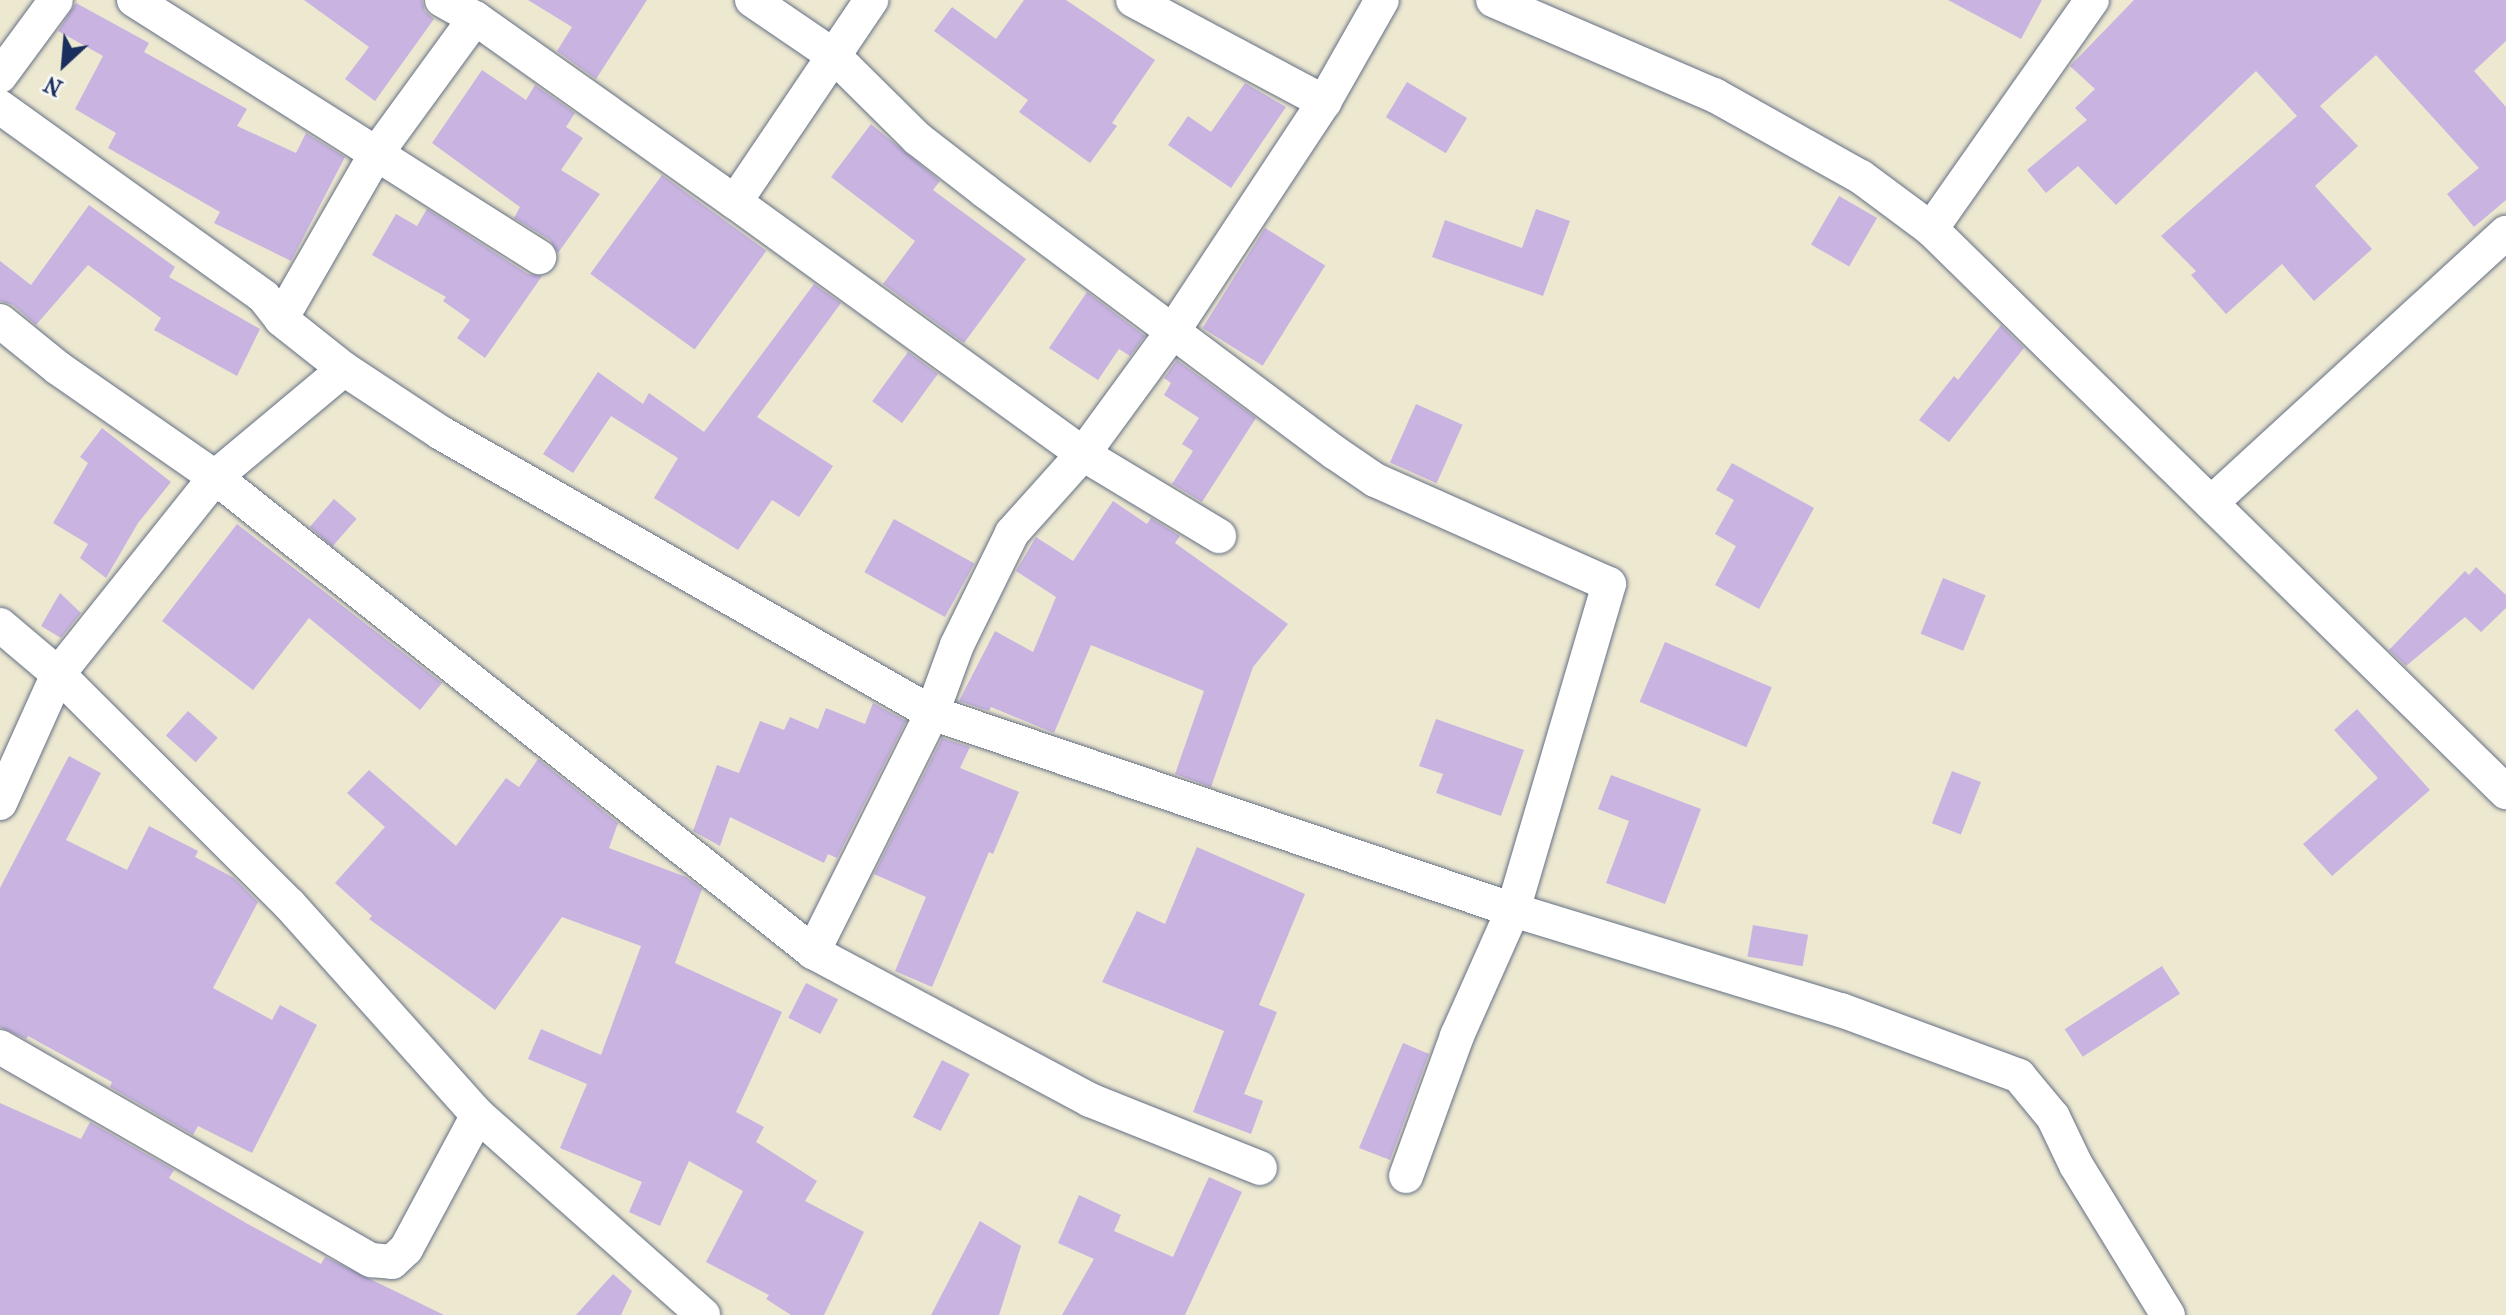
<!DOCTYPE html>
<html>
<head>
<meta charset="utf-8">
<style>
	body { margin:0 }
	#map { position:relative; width:2506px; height:1315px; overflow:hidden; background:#ede8d0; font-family:"IM FELL French Canon",serif }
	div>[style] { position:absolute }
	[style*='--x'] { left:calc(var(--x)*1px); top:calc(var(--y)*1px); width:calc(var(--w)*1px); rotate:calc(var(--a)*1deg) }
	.building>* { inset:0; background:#c9b4e1; transform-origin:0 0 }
	.roads { filter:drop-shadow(0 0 2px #647086) drop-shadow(0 0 2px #647086) }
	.minor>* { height:34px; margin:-17px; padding:0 17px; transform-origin:17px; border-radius:17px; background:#fff }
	span { translate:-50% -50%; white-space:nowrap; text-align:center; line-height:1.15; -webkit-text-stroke:6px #f6f6f2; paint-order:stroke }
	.north { position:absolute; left:24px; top:24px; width:80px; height:80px; -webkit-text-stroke:6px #f6f6f2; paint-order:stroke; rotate:206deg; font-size:22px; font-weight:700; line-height:32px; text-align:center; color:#1b2f5e }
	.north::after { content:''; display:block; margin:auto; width:28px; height:36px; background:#1b2f5e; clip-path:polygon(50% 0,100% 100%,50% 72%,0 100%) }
</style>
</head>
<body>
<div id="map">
	<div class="building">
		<i style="clip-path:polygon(304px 0,422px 0,425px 11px,434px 19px,375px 101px,345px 79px,369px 47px)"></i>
		<i style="clip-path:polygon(528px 0,647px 0,596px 79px,557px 51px,572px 27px)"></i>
		<i style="clip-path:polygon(1024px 0,1066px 0,1155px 60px,1112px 123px,1117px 126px,1090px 163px,1019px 112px,1028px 100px,934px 31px,952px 7px,996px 39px)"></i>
		<i style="clip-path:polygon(1948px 0,2042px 0,2021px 39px)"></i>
		<i style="clip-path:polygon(2134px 0,2506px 0,2506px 41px,2474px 71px,2506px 107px,2506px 200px,2474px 227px,2447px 194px,2479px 168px,2376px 55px,2320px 106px,2358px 146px,2315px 186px,2372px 249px,2314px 301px,2282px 264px,2226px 314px,2191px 275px,2196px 271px,2161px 236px,2297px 116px,2256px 71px,2116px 205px,2078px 166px,2046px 193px,2027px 170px,2087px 120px,2075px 108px,2095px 89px,2070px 66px)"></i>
		<i style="clip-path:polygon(76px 3px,149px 43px,144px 52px,247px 109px,237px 126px,296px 153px,306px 133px,345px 157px,291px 261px,214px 223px,220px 212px,108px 148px,116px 133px,75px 109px,103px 56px,58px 31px)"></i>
		<i style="clip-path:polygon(482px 70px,526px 100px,535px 85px,575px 113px,566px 127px,583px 138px,561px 170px,600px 194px,558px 253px,550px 240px,514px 218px,520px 207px,432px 143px)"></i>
		<i style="left:1407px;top:82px;width:70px;height:41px;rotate:31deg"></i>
		<i style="clip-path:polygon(1245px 83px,1286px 107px,1231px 188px,1168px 145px,1188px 116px,1211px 132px)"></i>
		<i style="clip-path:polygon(871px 124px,940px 181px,933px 190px,1026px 259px,964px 343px,883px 284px,915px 241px,831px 177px)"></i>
		<i style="left:662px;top:175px;width:129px;height:122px;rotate:36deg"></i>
		<i style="left:1839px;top:196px;width:44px;height:56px;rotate:30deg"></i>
		<i style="clip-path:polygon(89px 205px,175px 267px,169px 277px,260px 329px,237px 376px,154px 330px,161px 318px,88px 265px,36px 325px,13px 305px,0 301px,0 261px,31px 285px)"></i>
		<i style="clip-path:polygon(427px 209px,528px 274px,542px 276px,485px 358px,457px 338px,470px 320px,443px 301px,446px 297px,372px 255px,396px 214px,417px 226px)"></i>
		<i style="clip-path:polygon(1536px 209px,1570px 221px,1543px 296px,1432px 257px,1445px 220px,1522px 248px)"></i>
		<i style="left:1265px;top:228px;width:71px;height:118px;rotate:32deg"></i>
		<i style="clip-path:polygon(814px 284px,841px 303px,757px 417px,833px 466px,799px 517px,772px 500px,738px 550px,654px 498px,678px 458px,611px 416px,573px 473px,543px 454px,598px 372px,643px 404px,649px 393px,704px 432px)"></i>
		<i style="clip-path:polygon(1087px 292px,1145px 336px,1130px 356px,1119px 349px,1098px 380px,1049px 348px)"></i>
		<i style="clip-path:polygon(2001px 325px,2024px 348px,1949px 442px,1919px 420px,1954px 376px,1958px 380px)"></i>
		<i style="left:908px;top:352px;width:37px;height:61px;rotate:36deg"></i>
		<i style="clip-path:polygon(1177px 360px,1256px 418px,1202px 502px,1172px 484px,1193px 451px,1182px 444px,1199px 418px,1164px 395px,1171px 383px,1164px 378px)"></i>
		<i style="left:1416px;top:404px;width:51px;height:64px;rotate:24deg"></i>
		<i style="clip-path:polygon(102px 428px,171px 482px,138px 523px,106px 578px,80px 558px,88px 544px,53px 523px,88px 463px,80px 457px)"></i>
		<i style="clip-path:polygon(1732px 463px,1814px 508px,1759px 609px,1715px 585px,1736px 546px,1715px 534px,1734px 500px,1716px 490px)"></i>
		<i style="left:334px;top:499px;width:30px;height:37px;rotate:41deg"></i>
		<i style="clip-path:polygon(1113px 501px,1147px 524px,1151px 518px,1180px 536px,1175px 543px,1288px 624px,1253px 667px,1211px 787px,1175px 774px,1204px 691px,1091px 645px,1054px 733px,991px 707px,989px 711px,959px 701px,995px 631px,1033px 652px,1056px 597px,1016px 571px,1036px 537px,1073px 561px)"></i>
		<i style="left:894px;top:519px;width:92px;height:61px;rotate:29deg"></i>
		<i style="clip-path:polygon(237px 524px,442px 683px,420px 710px,309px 618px,253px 690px,162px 621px)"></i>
		<i style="clip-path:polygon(2476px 567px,2506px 595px,2506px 608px,2481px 632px,2465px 617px,2406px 666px,2389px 650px,2465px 571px,2469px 575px)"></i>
		<i style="left:1943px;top:578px;width:46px;height:60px;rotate:22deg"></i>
		<i style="clip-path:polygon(60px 593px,81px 613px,61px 638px,41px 626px)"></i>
		<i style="left:1665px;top:642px;width:116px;height:65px;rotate:23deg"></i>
		<i style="clip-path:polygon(873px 703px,906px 721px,837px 858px,828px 854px,824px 863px,730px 817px,720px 846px,693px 831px,717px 765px,739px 773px,760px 721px,784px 730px,790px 717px,818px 729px,826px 708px,865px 724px)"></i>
		<i style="clip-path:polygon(2357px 709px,2430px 790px,2332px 876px,2303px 844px,2378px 778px,2334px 730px)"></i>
		<i style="left:188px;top:711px;width:40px;height:33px;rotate:42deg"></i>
		<i style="clip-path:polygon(1436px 719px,1524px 750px,1501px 816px,1436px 793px,1443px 774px,1419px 766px)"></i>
		<i style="clip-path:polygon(942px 738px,970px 747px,960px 768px,1019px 792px,993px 854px,989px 852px,932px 987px,895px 971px,926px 897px,874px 874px)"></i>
		<i style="clip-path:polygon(69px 756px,101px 773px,66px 840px,127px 870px,149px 826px,198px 851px,195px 857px,234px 878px,258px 902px,213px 988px,272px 1020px,280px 1005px,317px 1025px,252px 1153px,198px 1126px,193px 1135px,110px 1087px,112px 1082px,28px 1036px,26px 1039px,0 1027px,0 888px)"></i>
		<i style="clip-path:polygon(538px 759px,618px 823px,609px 848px,686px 877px,702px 889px,675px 963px,782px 1012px,736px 1112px,764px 1127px,756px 1142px,817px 1181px,805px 1201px,864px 1232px,824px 1315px,791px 1315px,766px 1299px,769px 1295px,706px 1262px,743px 1191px,689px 1161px,660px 1226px,629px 1212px,642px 1182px,560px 1148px,587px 1084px,528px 1059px,541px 1029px,601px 1055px,641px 946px,562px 917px,495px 1010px,369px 919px,372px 916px,335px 883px,385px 827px,347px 793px,369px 770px,456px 846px,506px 778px,519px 787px)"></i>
		<i style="left:1952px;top:771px;width:31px;height:56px;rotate:21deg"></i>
		<i style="clip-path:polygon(1611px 775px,1701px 809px,1665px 904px,1606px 883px,1629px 821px,1598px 809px)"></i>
		<i style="clip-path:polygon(1197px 847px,1305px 894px,1259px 1005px,1277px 1012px,1244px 1094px,1263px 1101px,1251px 1134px,1193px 1112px,1224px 1031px,1102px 982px,1137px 911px,1165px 924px)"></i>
		<i style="left:1753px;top:925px;width:56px;height:32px;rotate:10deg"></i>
		<i style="left:2162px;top:966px;width:33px;height:116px;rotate:57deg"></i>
		<i style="left:806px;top:983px;width:36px;height:39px;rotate:27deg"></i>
		<i style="clip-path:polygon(1403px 1043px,1429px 1054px,1390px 1160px,1359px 1148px)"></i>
		<i style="left:942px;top:1060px;width:31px;height:64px;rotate:27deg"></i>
		<i style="clip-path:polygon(0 1103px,81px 1139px,90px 1122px,174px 1170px,169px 1178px,246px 1223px,321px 1264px,325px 1257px,444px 1315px,0 1315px)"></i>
		<i style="clip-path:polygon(1209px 1177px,1242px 1192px,1185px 1315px,1062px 1315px,1094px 1259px,1058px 1243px,1079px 1195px,1121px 1215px,1114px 1231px,1173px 1257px)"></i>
		<i style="clip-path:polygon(980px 1221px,1021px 1246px,999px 1315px,931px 1315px)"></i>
		<i style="clip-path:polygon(613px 1274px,632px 1291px,621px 1315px,576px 1315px)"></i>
	</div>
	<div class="roads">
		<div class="minor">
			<i style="--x:134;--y:0;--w:480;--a:32.4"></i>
			<i style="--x:442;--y:0;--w:38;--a:29"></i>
			<i style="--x:475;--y:18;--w:319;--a:35.3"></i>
			<i style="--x:735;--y:202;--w:430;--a:35.9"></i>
			<i style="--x:1083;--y:454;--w:159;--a:31.1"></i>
			<i style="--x:752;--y:0;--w:99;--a:34.3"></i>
			<i style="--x:834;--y:56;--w:118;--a:44.7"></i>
			<i style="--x:918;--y:139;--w:85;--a:37.8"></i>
			<i style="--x:985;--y:191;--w:436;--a:36.8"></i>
			<i style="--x:1334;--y:452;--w:50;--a:34.3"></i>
			<i style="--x:1375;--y:480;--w:256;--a:24"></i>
			<i style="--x:1609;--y:584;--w:340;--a:106.4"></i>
			<i style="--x:1513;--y:910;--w:138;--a:114"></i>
			<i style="--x:1457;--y:1036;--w:149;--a:110"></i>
			<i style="--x:1133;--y:0;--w:217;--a:28.1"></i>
			<i style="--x:1493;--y:0;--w:241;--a:23.3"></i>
			<i style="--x:1714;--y:95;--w:168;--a:29.2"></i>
			<i style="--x:1861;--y:177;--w:87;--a:36.6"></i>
			<i style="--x:1931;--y:229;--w:805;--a:44.4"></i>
			<i style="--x:0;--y:76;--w:94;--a:-53.6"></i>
			<i style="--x:0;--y:107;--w:325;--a:35.7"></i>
			<i style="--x:264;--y:297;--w:28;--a:52"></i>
			<i style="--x:735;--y:202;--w:244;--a:-56"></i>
			<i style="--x:1931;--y:229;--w:280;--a:-54.9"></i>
			<i style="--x:0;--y:321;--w:75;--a:39"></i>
			<i style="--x:58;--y:368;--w:191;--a:34.8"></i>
			<i style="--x:215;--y:477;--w:764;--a:38.46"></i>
			<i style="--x:813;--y:952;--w:314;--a:28.1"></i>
			<i style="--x:1090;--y:1100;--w:183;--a:21.8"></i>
			<i style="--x:344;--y:369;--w:80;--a:-141.6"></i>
			<i style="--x:281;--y:319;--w:190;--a:-60.1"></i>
			<i style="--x:376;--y:154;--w:168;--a:-53.9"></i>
			<i style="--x:2211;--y:503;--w:400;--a:-42.5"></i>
			<i style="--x:0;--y:625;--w:76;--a:40.2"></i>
			<i style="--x:58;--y:674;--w:327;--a:44.9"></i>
			<i style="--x:290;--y:905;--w:282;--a:48.2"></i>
			<i style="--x:478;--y:1115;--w:301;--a:41.6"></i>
			<i style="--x:0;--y:803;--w:141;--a:-65.8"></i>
			<i style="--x:58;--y:674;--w:252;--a:-51.4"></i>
			<i style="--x:215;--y:477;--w:168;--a:-39.9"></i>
			<i style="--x:344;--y:369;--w:116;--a:33.4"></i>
			<i style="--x:441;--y:433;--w:565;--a:29.69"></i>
			<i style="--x:932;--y:713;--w:613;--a:18.73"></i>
			<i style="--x:1513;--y:910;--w:343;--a:17"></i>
			<i style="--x:1841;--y:1010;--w:190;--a:20.3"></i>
			<i style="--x:2019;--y:1076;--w:53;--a:50.3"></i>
			<i style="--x:2053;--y:1117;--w:53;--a:64.4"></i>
			<i style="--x:2076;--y:1165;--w:176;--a:58.5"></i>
			<i style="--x:813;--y:952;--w:267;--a:-63.5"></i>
			<i style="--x:932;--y:713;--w:72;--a:-69.8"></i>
			<i style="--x:957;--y:645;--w:125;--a:-63.8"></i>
			<i style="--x:1012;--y:533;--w:106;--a:-48.1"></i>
			<i style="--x:1083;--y:454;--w:152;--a:-53.8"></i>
			<i style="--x:1173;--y:331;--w:274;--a:-56.6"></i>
			<i style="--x:1324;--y:102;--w:117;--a:-60.4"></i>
			<i style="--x:0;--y:1047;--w:428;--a:29.9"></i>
			<i style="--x:371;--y:1260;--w:21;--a:5"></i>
			<i style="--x:392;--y:1262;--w:19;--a:-43"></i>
			<i style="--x:406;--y:1249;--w:152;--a:-61.8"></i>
		</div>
	</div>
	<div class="north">N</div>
</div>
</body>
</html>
